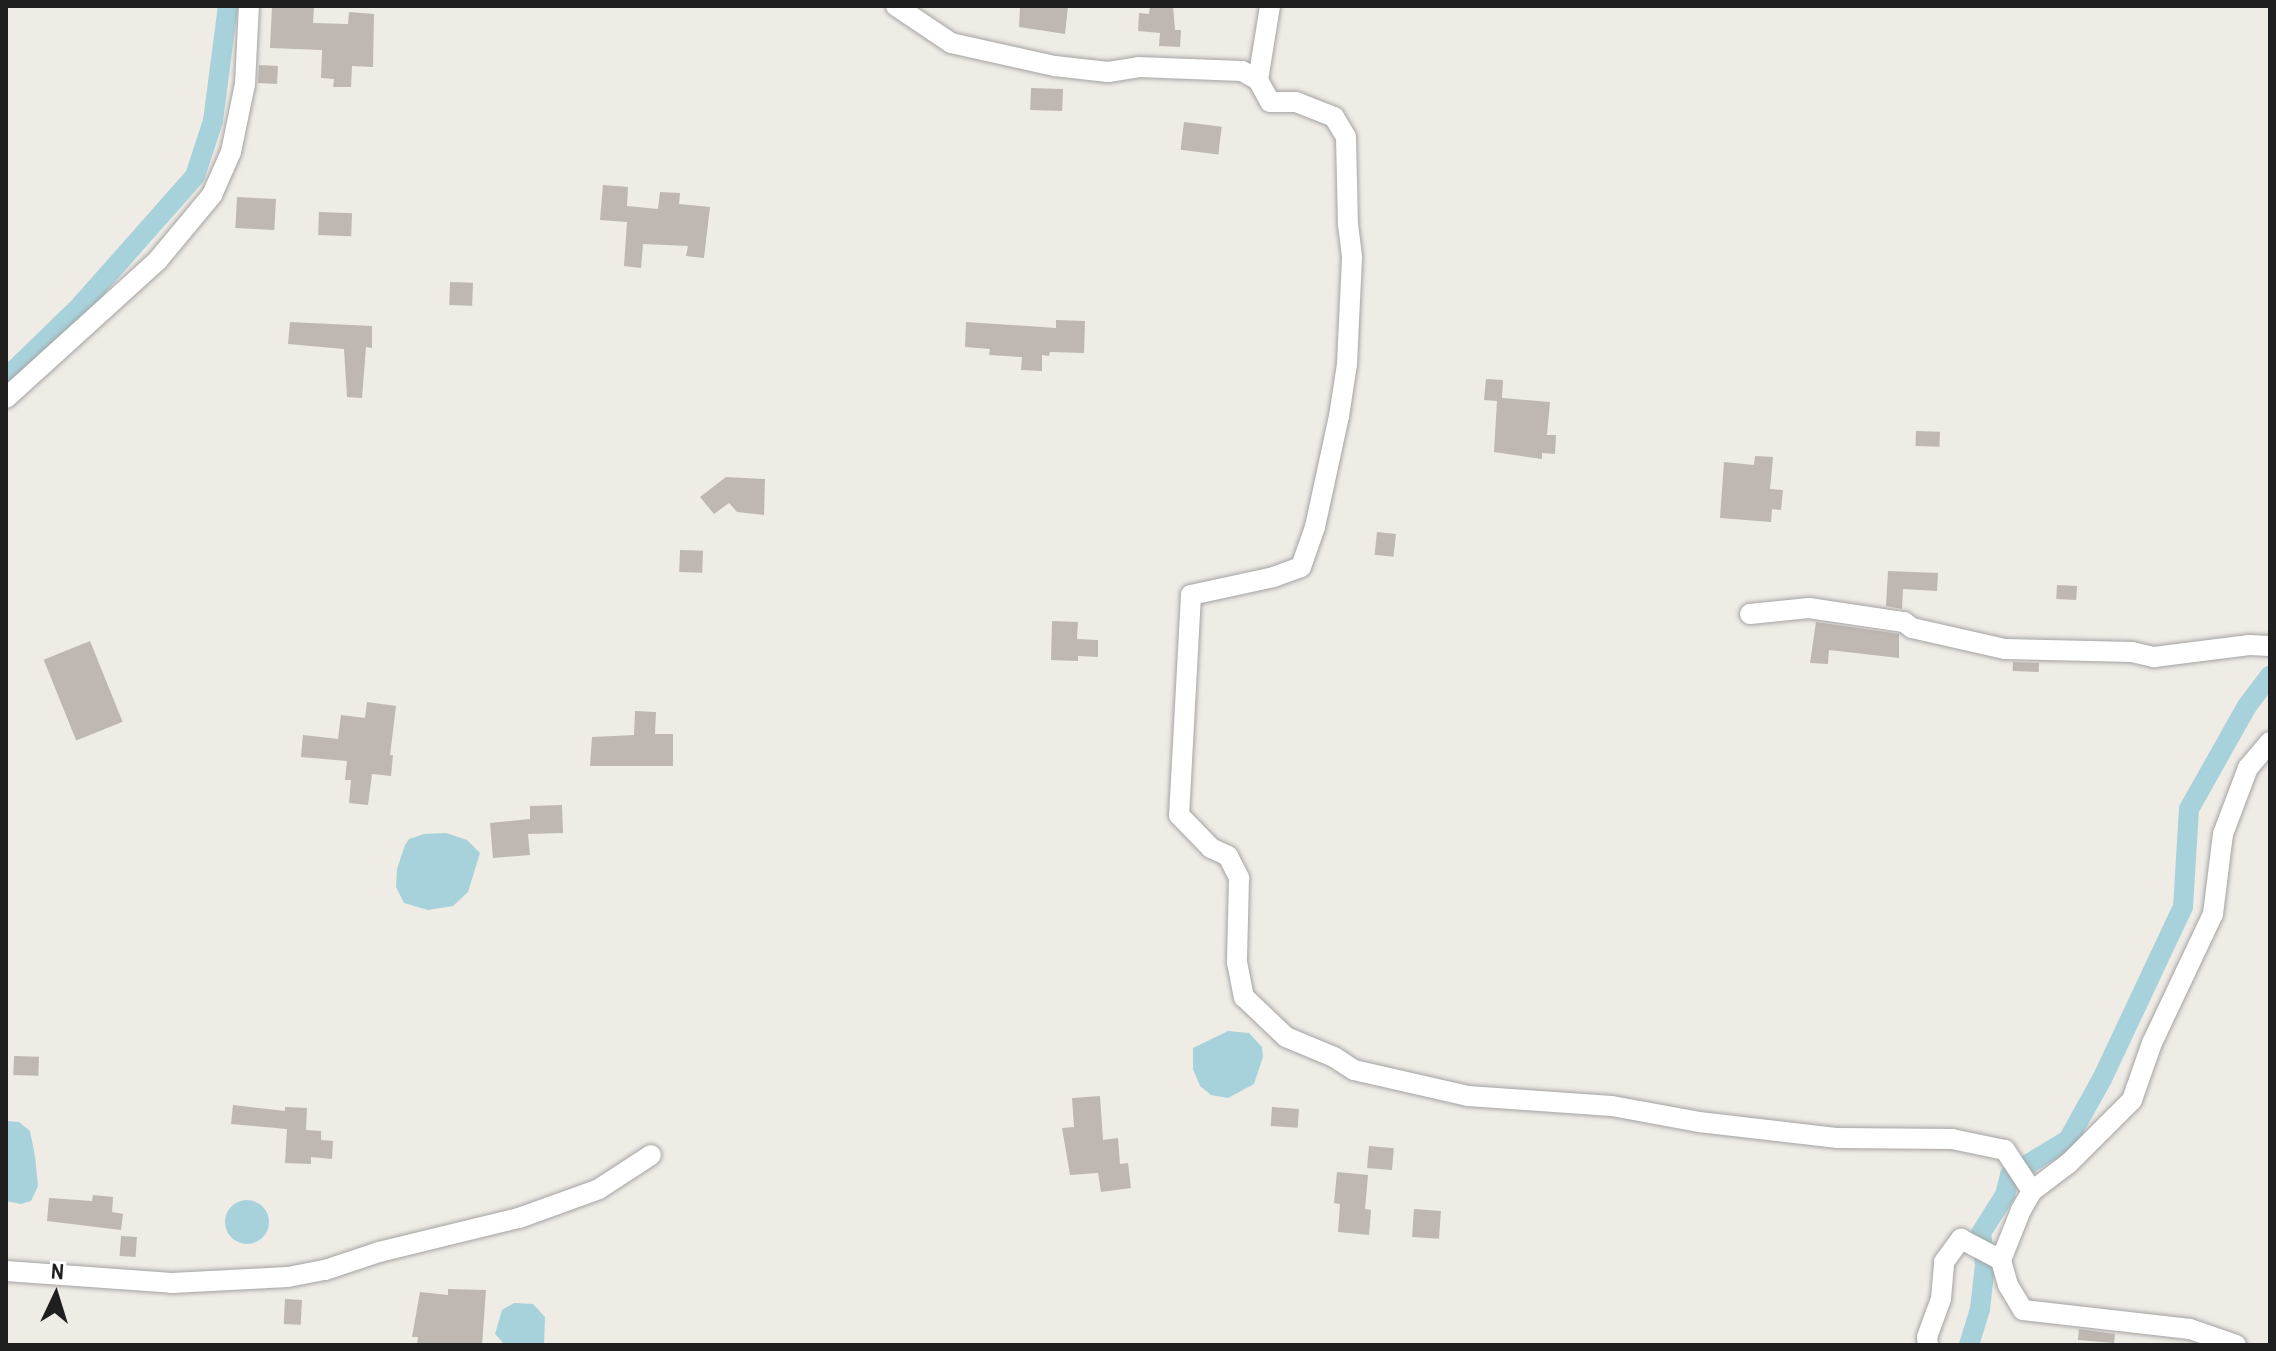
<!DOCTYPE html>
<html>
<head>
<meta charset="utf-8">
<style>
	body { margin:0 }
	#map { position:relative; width:2276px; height:1351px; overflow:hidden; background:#efebe5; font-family:"Archivo Narrow",sans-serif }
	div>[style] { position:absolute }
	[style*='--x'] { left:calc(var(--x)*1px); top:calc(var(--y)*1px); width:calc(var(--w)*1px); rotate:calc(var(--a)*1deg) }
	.water>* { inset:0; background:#a8d2db }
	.round { border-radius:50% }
	.canal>* { height:20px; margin:-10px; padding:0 10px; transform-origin:10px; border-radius:10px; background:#a8d2db }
	.building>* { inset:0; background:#bfb7b2; transform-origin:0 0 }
	.roads { filter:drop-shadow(0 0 2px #a3a3a3) drop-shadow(0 0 2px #a3a3a3) }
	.street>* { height:20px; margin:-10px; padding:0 10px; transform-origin:10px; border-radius:10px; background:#fff }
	span { translate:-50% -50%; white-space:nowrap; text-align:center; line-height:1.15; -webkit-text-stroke:8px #fff; paint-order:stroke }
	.frame { position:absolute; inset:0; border:8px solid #1f1f1f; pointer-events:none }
	.north { position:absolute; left:16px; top:1255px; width:80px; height:80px; -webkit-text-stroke:6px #fff; paint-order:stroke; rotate:4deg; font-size:22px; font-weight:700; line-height:32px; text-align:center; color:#1f1f1f }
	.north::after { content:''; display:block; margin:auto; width:28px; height:36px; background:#1f1f1f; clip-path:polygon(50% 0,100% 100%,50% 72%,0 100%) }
</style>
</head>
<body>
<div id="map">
	<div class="water">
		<i style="clip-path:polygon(446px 833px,467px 840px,480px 853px,468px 892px,453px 906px,428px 910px,404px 903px,396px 887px,397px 869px,405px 845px,409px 839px,424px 834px)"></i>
		<i style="clip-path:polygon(1228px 1031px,1249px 1033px,1262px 1047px,1263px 1057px,1254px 1084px,1228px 1098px,1211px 1095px,1200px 1086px,1193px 1069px,1193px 1048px)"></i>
		<i style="clip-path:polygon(6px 1121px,19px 1122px,30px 1131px,35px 1156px,38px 1186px,31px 1201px,21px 1204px,6px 1201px)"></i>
		<i class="round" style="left:225px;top:1200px;width:44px;height:44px"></i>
		<i style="clip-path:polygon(514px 1303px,533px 1304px,545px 1317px,544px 1345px,505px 1345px,495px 1334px,502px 1310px)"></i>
	</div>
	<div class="canal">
		<i style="--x:6;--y:378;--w:105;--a:-44.2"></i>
		<i style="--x:81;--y:305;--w:172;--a:-48.5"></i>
		<i style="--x:195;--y:176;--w:58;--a:-71.9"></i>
		<i style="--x:213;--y:121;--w:116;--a:-82.6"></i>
		<i style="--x:1969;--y:1345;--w:38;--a:-73"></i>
		<i style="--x:1980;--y:1309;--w:44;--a:-83.5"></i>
		<i style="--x:1985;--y:1265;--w:32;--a:-97"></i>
		<i style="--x:1981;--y:1233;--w:45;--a:-57.7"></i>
		<i style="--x:2005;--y:1195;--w:21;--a:-76"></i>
		<i style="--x:2010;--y:1175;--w:68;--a:-31.1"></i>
		<i style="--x:2068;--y:1140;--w:70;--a:-60.9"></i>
		<i style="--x:2102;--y:1079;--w:190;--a:-64.8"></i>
		<i style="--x:2183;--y:907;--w:98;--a:-86.5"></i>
		<i style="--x:2189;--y:809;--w:118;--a:-60.6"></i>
		<i style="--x:2247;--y:706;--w:38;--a:-53"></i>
	</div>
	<div class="building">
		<i style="clip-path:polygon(272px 6px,314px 6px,313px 23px,348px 24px,349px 12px,374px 14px,373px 67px,352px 66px,351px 87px,333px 87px,334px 79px,321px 78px,322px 50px,270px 48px)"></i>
		<i style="clip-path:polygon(1020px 6px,1068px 6px,1065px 34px,1019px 27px)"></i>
		<i style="clip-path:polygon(1150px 6px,1173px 6px,1175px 30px,1181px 30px,1180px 47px,1159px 46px,1160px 33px,1138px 31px,1139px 13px,1149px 14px)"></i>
		<i style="left:259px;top:65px;width:19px;height:18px;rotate:3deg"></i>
		<i style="left:1031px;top:88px;width:32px;height:22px;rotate:2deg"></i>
		<i style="left:1184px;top:122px;width:38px;height:28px;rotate:7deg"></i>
		<i style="clip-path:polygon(603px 185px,628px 187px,627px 206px,658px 209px,660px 192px,680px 193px,679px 204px,710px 207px,704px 258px,686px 256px,688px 246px,643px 244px,641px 268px,624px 266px,627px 222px,600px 220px)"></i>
		<i style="left:237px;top:197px;width:39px;height:31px;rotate:3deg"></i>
		<i style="left:319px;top:212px;width:33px;height:23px;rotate:2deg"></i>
		<i style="left:450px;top:282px;width:23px;height:23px;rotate:2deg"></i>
		<i style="clip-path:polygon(1056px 320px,1085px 321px,1084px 353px,1050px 352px,1049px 356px,1042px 355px,1042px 371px,1021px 370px,1022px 357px,989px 355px,990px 349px,965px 347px,966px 322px,1056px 328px)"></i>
		<i style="clip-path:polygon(290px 322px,372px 326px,372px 348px,366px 347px,362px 398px,347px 397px,344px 349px,288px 344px)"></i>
		<i style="clip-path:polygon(1486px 379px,1503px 380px,1502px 398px,1550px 402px,1547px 435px,1556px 435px,1555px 454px,1542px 453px,1542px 459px,1494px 452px,1497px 401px,1484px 400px)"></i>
		<i style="left:1916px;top:431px;width:24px;height:15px;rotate:2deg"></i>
		<i style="clip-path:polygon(1755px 456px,1773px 457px,1770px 489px,1783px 490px,1781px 510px,1772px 509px,1771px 522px,1720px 518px,1724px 462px,1754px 465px)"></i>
		<i style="clip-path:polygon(726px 477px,765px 479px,764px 515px,737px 512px,729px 503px,714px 514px,700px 497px)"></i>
		<i style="left:1377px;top:532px;width:19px;height:23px;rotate:6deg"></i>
		<i style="left:680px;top:550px;width:23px;height:22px;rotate:2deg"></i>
		<i style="clip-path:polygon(1888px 571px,1938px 573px,1937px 591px,1903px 589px,1902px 609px,1886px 606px)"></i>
		<i style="left:2057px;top:585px;width:20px;height:14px;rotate:3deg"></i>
		<i style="clip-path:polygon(1052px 621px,1078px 622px,1077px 639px,1098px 640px,1098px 657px,1078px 656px,1078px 661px,1051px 660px)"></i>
		<i style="clip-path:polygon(1816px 622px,1899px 634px,1899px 658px,1829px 650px,1828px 664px,1810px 663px)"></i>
		<i style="left:90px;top:641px;width:87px;height:50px;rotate:68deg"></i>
		<i style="left:2013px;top:662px;width:26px;height:9px;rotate:2deg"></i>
		<i style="clip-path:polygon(367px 702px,396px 706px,390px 755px,393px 755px,391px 776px,372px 774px,368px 805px,349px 803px,351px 780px,345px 780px,347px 761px,301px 757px,303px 735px,338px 739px,341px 715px,365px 718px)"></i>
		<i style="clip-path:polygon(635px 711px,656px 712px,655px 734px,673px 734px,673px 766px,590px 766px,592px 737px,634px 735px)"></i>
		<i style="clip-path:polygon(562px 805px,563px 833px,528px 834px,530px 855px,493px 858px,490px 823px,530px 819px,530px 806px)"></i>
		<i style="left:14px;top:1056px;width:25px;height:19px;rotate:2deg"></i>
		<i style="clip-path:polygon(1100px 1096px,1103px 1140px,1118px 1138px,1120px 1164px,1128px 1163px,1131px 1188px,1101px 1192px,1098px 1173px,1070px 1175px,1062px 1128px,1074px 1127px,1072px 1098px)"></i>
		<i style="clip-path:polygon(233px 1105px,285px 1111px,285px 1107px,307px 1108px,306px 1130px,321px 1131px,321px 1140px,333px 1141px,332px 1159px,311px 1157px,311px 1164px,285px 1163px,287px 1129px,231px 1124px)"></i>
		<i style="left:1272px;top:1107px;width:27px;height:19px;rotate:4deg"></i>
		<i style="left:1369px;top:1146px;width:25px;height:22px;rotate:5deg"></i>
		<i style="clip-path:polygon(1337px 1172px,1368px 1175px,1365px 1209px,1371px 1210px,1369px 1235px,1338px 1232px,1340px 1204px,1334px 1203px)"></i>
		<i style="clip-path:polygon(93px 1195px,113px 1197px,112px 1212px,123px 1214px,121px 1230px,47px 1221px,49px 1198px,92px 1201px)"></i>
		<i style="left:1414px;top:1209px;width:27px;height:28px;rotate:4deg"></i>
		<i style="left:121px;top:1236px;width:16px;height:20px;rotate:4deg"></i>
		<i style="clip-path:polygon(448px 1289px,486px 1290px,482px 1345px,417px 1345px,418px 1337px,412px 1337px,420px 1292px,448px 1295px)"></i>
		<i style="left:285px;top:1299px;width:17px;height:25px;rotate:3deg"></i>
		<i style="clip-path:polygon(2079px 1329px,2115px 1334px,2114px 1343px,2078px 1340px)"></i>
	</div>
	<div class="roads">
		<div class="street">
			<i style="--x:896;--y:6;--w:66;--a:33.9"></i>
			<i style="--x:951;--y:43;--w:107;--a:12.5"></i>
			<i style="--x:1055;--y:66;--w:53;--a:6.5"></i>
			<i style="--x:1108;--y:72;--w:30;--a:-9"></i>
			<i style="--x:1138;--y:67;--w:104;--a:2.2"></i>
			<i style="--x:1242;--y:71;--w:18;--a:29"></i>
			<i style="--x:1270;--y:6;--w:75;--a:99.2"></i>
			<i style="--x:1258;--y:80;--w:25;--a:61"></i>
			<i style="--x:1270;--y:102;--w:26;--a:0"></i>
			<i style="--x:1296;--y:102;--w:41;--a:21.5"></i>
			<i style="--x:1334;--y:117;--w:23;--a:59"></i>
			<i style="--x:1346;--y:137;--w:87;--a:88.7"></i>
			<i style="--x:1348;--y:224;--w:34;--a:83"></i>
			<i style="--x:1352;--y:258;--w:106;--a:92.7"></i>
			<i style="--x:1347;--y:364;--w:53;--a:98.7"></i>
			<i style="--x:1339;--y:416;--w:114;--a:102.2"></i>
			<i style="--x:1315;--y:527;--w:42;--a:109.3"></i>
			<i style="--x:1301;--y:567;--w:29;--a:160"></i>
			<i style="--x:1274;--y:577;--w:85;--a:167.8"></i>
			<i style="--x:1191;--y:595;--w:220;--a:93.1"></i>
			<i style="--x:1179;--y:815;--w:46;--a:45.9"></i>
			<i style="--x:1211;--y:848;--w:19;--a:25"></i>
			<i style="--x:1228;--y:856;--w:25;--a:63"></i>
			<i style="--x:1239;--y:878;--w:84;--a:91.4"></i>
			<i style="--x:1237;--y:962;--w:36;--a:79"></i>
			<i style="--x:1244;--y:997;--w:58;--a:43.6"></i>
			<i style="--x:1286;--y:1037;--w:52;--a:22.6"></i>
			<i style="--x:1334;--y:1057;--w:24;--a:33"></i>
			<i style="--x:1354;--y:1070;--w:117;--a:12.8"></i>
			<i style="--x:1468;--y:1096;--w:144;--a:4"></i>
			<i style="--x:1612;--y:1106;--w:88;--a:10.4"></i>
			<i style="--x:1699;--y:1122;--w:140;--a:6.6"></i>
			<i style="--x:1838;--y:1138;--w:114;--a:0.5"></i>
			<i style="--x:1952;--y:1139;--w:54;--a:11.7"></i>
			<i style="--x:2005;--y:1150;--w:49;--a:56.6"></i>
			<i style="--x:6;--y:398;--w:205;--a:-42.2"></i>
			<i style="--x:158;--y:260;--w:85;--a:-50.3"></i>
			<i style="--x:212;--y:195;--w:47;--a:-66.2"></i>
			<i style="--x:231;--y:152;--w:69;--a:-78.4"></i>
			<i style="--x:245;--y:84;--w:78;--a:-87.1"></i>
			<i style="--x:1750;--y:614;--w:59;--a:-5.8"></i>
			<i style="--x:1809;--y:608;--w:96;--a:8.4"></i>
			<i style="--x:1904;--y:622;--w:10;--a:37"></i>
			<i style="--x:1912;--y:628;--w:95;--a:12.7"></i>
			<i style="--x:2005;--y:649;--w:127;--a:1.4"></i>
			<i style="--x:2132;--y:652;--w:23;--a:13"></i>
			<i style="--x:2154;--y:657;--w:96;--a:-7.2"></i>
			<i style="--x:2249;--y:645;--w:21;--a:3"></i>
			<i style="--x:6;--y:1271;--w:166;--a:4.1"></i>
			<i style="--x:172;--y:1283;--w:116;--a:-3"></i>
			<i style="--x:288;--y:1277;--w:38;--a:-11"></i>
			<i style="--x:325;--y:1270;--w:57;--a:-18.4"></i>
			<i style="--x:379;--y:1252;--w:144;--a:-13.7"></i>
			<i style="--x:519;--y:1218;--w:85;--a:-19.9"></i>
			<i style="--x:599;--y:1189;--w:62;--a:-33.2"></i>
			<i style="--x:1928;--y:1345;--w:8;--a:-97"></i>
			<i style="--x:1927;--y:1337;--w:40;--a:-69.8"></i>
			<i style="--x:1941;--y:1299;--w:37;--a:-85"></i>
			<i style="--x:1944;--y:1262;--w:29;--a:-54"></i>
			<i style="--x:1961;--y:1239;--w:45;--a:27.7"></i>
			<i style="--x:2236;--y:1345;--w:49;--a:-160.8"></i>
			<i style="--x:2190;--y:1329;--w:168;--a:-173.5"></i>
			<i style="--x:2023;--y:1310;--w:29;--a:-121"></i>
			<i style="--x:2008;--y:1285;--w:26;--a:-106"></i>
			<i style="--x:2001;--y:1260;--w:54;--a:-68.2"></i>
			<i style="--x:2021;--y:1210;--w:22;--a:-60"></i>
			<i style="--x:2032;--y:1191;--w:46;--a:-37.1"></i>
			<i style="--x:2069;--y:1163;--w:89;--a:-45"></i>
			<i style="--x:2132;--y:1100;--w:60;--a:-70.7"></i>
			<i style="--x:2152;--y:1043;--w:143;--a:-64.7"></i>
			<i style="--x:2213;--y:914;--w:81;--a:-82.9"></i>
			<i style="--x:2223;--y:834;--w:71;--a:-69.3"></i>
			<i style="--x:2248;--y:768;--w:34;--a:-50"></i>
		</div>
	</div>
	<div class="frame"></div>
	<div class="north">N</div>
</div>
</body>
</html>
